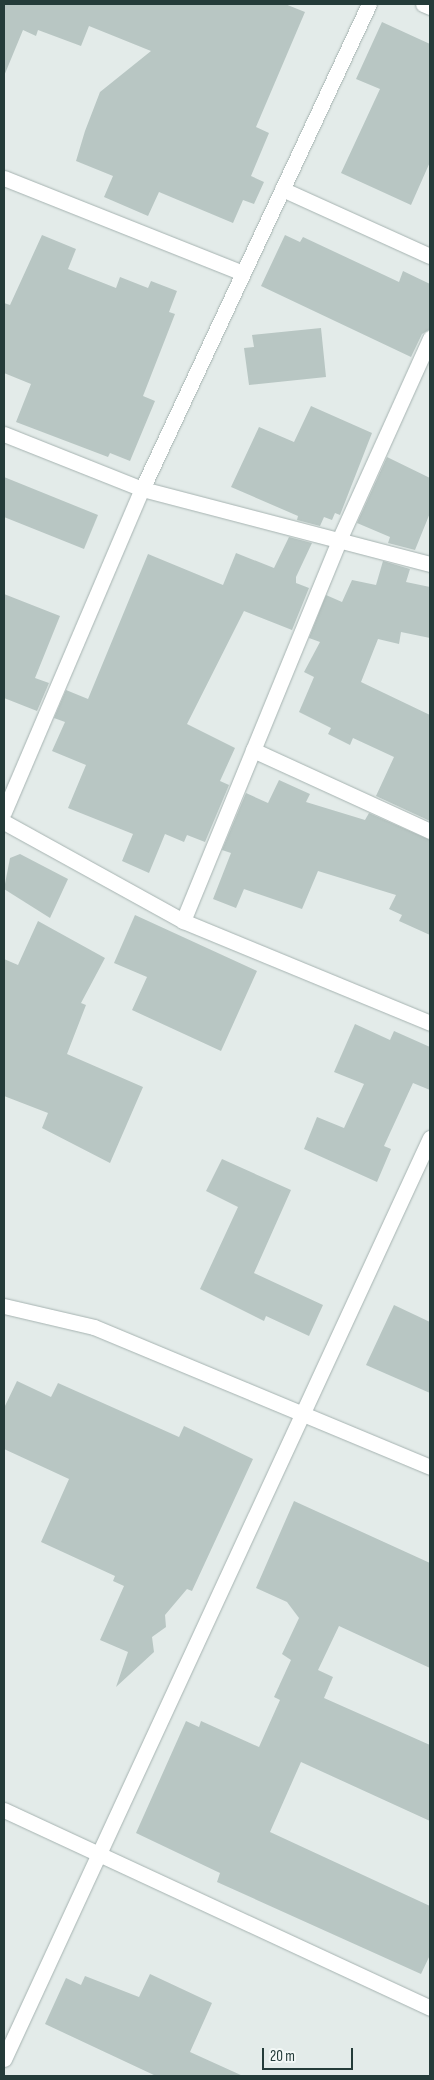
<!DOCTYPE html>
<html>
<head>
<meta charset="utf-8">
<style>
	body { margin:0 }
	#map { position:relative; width:434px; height:2080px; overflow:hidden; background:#e3ebe9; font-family:"Sofia Sans Condensed",sans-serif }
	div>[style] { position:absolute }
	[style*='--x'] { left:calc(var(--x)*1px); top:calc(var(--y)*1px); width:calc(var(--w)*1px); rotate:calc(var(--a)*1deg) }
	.building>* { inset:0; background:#b8c6c3 }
	.roads { filter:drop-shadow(0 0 1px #a6b3b1) drop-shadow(0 0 1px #a6b3b1) }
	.street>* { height:15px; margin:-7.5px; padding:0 7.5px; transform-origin:7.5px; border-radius:7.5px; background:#fff }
	.secondary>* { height:15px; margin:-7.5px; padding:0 7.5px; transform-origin:7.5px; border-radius:7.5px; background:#fff }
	span { translate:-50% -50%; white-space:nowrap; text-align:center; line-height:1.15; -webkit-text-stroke:4px #f3f8f6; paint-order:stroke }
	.frame { position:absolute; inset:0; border:5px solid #243b39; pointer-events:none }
	.scale { position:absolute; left:262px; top:2048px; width:91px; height:22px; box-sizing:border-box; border:2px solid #243b39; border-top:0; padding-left:6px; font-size:15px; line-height:18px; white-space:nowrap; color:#243b39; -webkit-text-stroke:4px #f3f8f6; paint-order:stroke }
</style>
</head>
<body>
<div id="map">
	<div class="building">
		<i style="clip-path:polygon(4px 4px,285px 4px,305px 12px,256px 127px,269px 133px,251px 176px,264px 182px,254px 204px,243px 200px,233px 223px,159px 192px,148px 216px,104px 197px,113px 176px,76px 161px,85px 131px,100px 92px,151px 51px,89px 26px,81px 46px,38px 30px,36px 36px,23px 30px,4px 76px)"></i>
		<i style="clip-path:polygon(382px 22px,430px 44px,430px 162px,411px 205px,341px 173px,380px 89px,356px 79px)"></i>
		<i style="clip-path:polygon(42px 235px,76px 249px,68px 269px,116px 288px,120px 277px,148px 288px,151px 281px,177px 291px,169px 312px,175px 314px,143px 396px,155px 401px,130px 461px,110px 453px,108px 457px,16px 422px,31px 384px,4px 373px,4px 303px,10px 305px)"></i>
		<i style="clip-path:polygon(285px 235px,300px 242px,303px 237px,399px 282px,403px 271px,430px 284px,430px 329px,422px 334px,411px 357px,261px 286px)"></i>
		<i style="clip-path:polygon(321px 328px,326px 377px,249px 385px,244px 348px,254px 347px,252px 335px)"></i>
		<i style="clip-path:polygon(311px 406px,372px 433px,340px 515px,335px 513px,332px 520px,324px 517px,320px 526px,297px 520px,298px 516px,231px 487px,259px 427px,294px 442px)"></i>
		<i style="clip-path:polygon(387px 457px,430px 478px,430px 513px,415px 550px,388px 543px,390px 537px,357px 523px)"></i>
		<i style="clip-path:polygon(4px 477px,98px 515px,84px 549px,4px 517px)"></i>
		<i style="clip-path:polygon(289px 537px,312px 543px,296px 577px,296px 583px,309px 588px,292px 630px,244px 611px,187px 724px,235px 748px,220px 781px,229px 785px,205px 842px,187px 835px,184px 842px,165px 834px,149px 873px,122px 861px,133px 834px,68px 808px,86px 765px,52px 751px,65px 722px,54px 718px,66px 690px,88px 699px,148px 554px,223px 585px,236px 553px,274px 568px)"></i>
		<i style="clip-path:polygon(383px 561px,410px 569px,406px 582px,430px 587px,430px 638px,401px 632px,399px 644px,378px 639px,361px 682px,430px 715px,430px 821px,376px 796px,394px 757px,353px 738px,350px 745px,328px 734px,331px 728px,299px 712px,314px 677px,304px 672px,320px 642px,309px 638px,326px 595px,342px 602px,352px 580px,376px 585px)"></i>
		<i style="clip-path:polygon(4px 594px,60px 616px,35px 678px,49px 683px,37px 711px,4px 698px)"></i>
		<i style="clip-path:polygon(279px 780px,310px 794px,306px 802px,365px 820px,369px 813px,430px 840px,430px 935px,399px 921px,402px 915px,389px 909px,396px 895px,318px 871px,302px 909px,244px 889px,236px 908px,213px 899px,231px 853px,222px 850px,246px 793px,268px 803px)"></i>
		<i style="clip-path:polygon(20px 854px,68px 879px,50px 918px,4px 889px,10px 858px)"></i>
		<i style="clip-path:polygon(135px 915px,257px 971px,221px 1051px,132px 1010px,147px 977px,114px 963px)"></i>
		<i style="clip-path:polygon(38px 921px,105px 958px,81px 1003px,86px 1005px,67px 1054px,143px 1087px,110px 1163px,42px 1128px,48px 1113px,4px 1096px,4px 959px,18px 965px)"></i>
		<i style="clip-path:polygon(355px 1024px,390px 1040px,394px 1031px,430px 1047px,430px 1090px,413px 1083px,384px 1146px,391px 1149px,377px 1182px,304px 1149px,317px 1117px,344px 1128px,364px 1084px,334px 1072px)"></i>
		<i style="clip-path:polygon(222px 1159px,291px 1190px,254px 1273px,323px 1305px,309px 1336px,266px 1316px,264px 1321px,200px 1289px,238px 1207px,206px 1191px)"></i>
		<i style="clip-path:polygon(394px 1305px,430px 1322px,430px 1393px,366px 1365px)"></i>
		<i style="clip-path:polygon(17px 1381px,51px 1397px,58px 1383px,179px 1437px,184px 1426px,253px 1459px,192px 1591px,187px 1589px,165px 1615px,166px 1627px,152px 1637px,154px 1652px,116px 1687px,128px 1652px,100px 1640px,124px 1586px,113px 1581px,115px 1576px,41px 1542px,69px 1479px,4px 1449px,4px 1408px)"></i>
		<i style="clip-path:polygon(294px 1501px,430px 1563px,430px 1668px,339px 1626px,318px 1670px,333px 1677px,324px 1698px,430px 1745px,430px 1821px,301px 1762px,270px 1832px,430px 1906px,430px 1955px,421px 1974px,217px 1882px,220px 1873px,136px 1833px,186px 1721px,199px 1727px,201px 1721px,259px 1747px,280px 1700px,274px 1697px,291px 1660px,282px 1654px,299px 1618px,287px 1602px,256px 1588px)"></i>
		<i style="clip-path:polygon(150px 1974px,212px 2003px,190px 2052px,243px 2076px,156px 2076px,45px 2024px,66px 1978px,81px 1985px,85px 1976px,139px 1997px)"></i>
	</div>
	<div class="roads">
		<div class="street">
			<i style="--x:423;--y:4;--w:8;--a:23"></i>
			<i style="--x:4;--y:178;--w:257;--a:21.7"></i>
			<i style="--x:282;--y:189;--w:162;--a:24.4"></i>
			<i style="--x:4;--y:434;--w:149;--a:21.7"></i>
			<i style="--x:142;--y:489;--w:298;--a:14.6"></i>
			<i style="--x:253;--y:750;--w:195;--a:24.6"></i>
			<i style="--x:4;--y:822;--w:205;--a:28.9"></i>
			<i style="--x:183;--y:921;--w:267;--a:22.4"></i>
			<i style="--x:183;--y:921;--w:412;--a:-67.7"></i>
			<i style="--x:339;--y:540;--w:222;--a:-65.7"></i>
			<i style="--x:4;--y:1810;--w:470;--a:24.9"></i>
			<i style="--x:4;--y:2059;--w:1015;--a:-65.18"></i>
		</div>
		<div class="secondary">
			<i style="--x:4;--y:812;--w:351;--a:-66.9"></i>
			<i style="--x:142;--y:489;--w:535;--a:-64.92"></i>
			<i style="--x:4;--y:1306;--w:92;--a:13.1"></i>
			<i style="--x:94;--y:1327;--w:364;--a:22.6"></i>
		</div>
	</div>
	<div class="frame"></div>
	<div class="scale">20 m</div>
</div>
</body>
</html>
